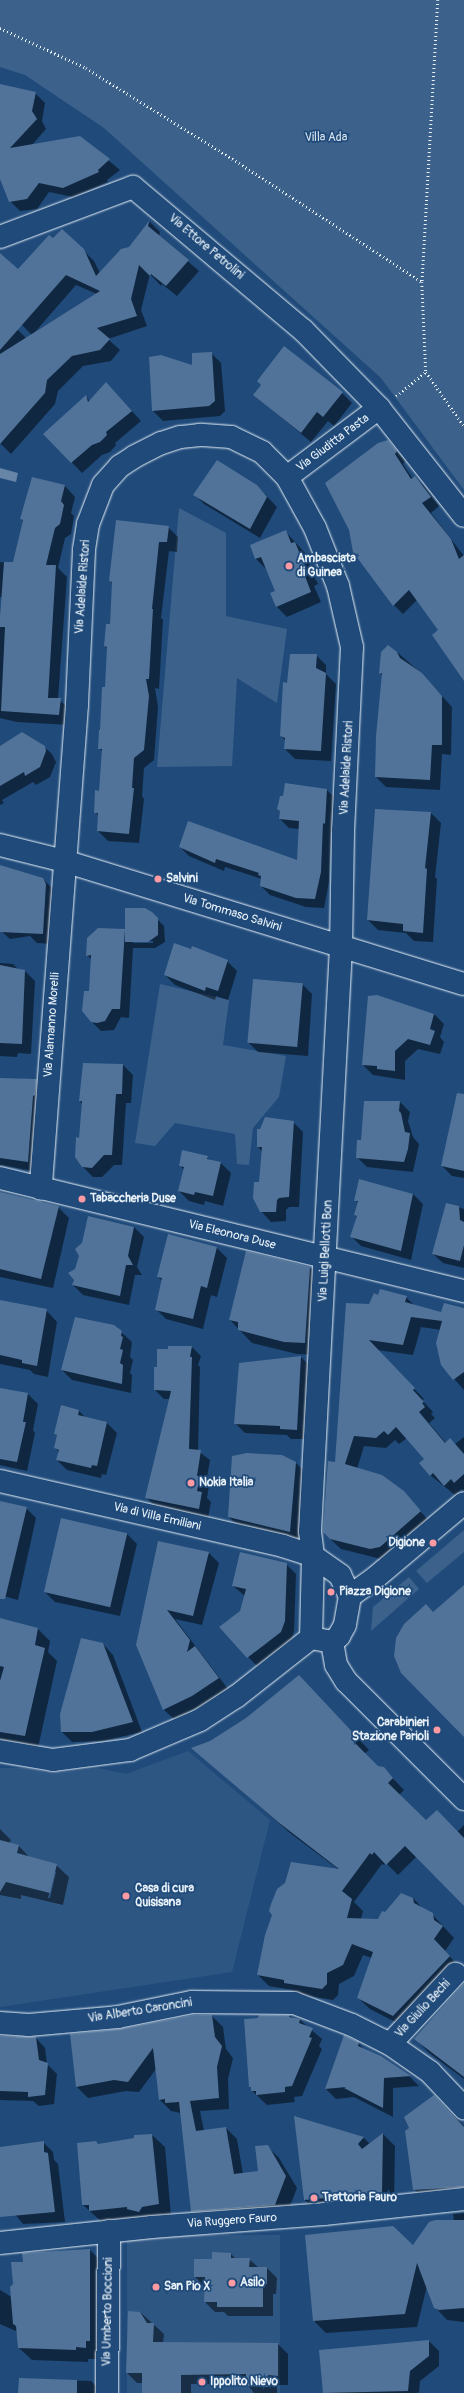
<!DOCTYPE html>
<html>
<head>
<meta charset="utf-8">
<style>
	body { margin:0 }
	#map { position:relative; width:464px; height:2393px; overflow:hidden; background:#1f4a7a; font-family:Pangolin,sans-serif }
	div>[style] { position:absolute }
	[style*='--x'] { left:calc(var(--x)*1px); top:calc(var(--y)*1px); width:calc(var(--w)*1px); rotate:calc(var(--a)*1deg) }
	.built>* { inset:0; background:#2e5683; transform-origin:0 0 }
	.green>* { inset:0; background:#3c628c }
	.water>* { inset:0; background:#6685a7 }
	.shadow>* { inset:0; background:#0007 }
	.building>* { inset:0; background:#517399; transform-origin:0 0 }
	.path>* { height:2.5px; margin-top:-1.25px; transform-origin:0; background:repeating-linear-gradient(90deg,#e8f1f8 0 1px,transparent 0 4px) }
	.roads { filter:drop-shadow(0 0 1px #e8f1f8) drop-shadow(0 0 1px #e8f1f8) }
	.minor>* { height:22px; margin:-11px; padding:0 11px; transform-origin:11px; border-radius:11px; background:#1f4a7a }
	.dots>* { width:11px; height:11px; translate:-50% -50%; box-sizing:border-box; border:2px solid #1f4a7a; border-radius:50% }
	span { translate:-50% -50%; white-space:nowrap; text-align:center; line-height:1.15; -webkit-text-stroke:3.5px #1f4a7a; paint-order:stroke }
	.park-label { font-size:12px; color:#d7e3ed }
	.street-label { font-size:12px; color:#e8f1f8 }
	.poi-label { font-size:12px; color:#e8f1f8; font-weight:700 }
	.left { translate:0 -50%; text-align:left }
	.right { translate:-100% -50%; text-align:right }
</style>
</head>
<body>
<div id="map">
	<div class="built">
		<i style="clip-path:polygon(188px 1751px,270px 1820px,232px 1972px,0 2007px,0 1768px,26px 1768px,52px 1773px,99px 1768px,126px 1774px)"></i>
		<i style="left:280px;top:2235px;width:158px;height:153px;rotate:90deg"></i>
	</div>
	<div class="green">
		<i style="clip-path:polygon(0 0,464px 0,464px 490px,381px 378px,104px 128px,25px 75px,0 67px)"></i>
		<i style="clip-path:polygon(179px 508px,226px 533px,226px 616px,287px 629px,277px 703px,237px 678px,232px 766px,157px 767px)"></i>
		<i style="clip-path:polygon(160px 984px,229px 1000px,223px 1045px,286px 1056px,279px 1097px,253px 1128px,249px 1165px,237px 1164px,235px 1134px,175px 1123px,155px 1146px,135px 1143px)"></i>
		<i style="clip-path:polygon(464px 1530px,464px 1552px,427px 1583px,416px 1571px)"></i>
		<i style="clip-path:polygon(409px 1577px,419px 1589px,371px 1631px,373px 1607px)"></i>
	</div>
	<div class="water">
		<i style="clip-path:polygon(0 468px,18px 473px,16px 482px,0 478px)"></i>
	</div>
	<div class="shadow">
		<i style="clip-path:polygon(0 85px,35px 93px,45px 103px,42px 121px,46px 129px,32px 145px,80px 137px,120px 170px,107px 180px,108px 182px,73px 197px,49px 192px,37px 209px,20px 211px,10px 201px,0 176px)"></i>
		<i style="clip-path:polygon(evenodd,150px 222px,160px 232px,159px 236px,199px 271px,177px 296px,162px 284px,161px 286px,150px 274px,141px 310px,147px 326px,108px 339px,120px 350px,111px 361px,83px 366px,58px 391px,55px 404px,11px 454px,0 443px,0 329px,18px 330px,26px 338px,32px 335px,0 303px,0 254px,18px 271px,53px 239px,83px 250px,94px 261px,100px 273px,130px 248px,150px 222px,76px 285px,97px 294px,35px 332px,76px 285px)"></i>
		<i style="clip-path:polygon(211px 353px,221px 363px,225px 411px,220px 416px,163px 421px,153px 411px,194px 366px)"></i>
		<i style="clip-path:polygon(262px 385px,342px 393px,352px 403px,334px 426px,328px 421px,311px 442px,254px 395px)"></i>
		<i style="clip-path:polygon(116px 394px,141px 421px,115px 443px,116px 445px,110px 452px,102px 455px,82px 473px,45px 434px,86px 397px,90px 401px)"></i>
		<i style="clip-path:polygon(388px 441px,405px 461px,403px 464px,413px 479px,415px 477px,424px 486px,439px 506px,431px 513px,464px 556px,464px 679px,440px 630px,417px 600px,403px 614px,394px 605px)"></i>
		<i style="clip-path:polygon(256px 485px,277px 507px,260px 538px,204px 504px,194px 494px)"></i>
		<i style="clip-path:polygon(65px 486px,75px 497px,71px 513px,74px 516px,71px 534px,65px 538px,58px 568px,67px 577px,58px 699px,71px 710px,70px 725px,17px 722px,0 718px,0 629px,3px 597px,0 597px,0 562px,14px 563px,23px 521px,21px 519px)"></i>
		<i style="clip-path:polygon(168px 527px,178px 537px,177px 552px,169px 551px,161px 618px,163px 620px,159px 689px,155px 688px,158px 707px,154px 760px,144px 768px,142px 796px,144px 799px,139px 843px,108px 841px,98px 831px,99px 816px,95px 812px,100px 792px,103px 752px,99px 748px,106px 688px,108px 649px,105px 646px,110px 625px,113px 584px,110px 581px)"></i>
		<i style="clip-path:polygon(285px 531px,305px 553px,318px 584px,314px 586px,321px 602px,287px 617px,277px 607px,271px 594px,277px 591px,266px 569px,256px 559px,251px 545px)"></i>
		<i style="clip-path:polygon(397px 652px,421px 673px,452px 707px,451px 755px,442px 754px,440px 790px,386px 787px,376px 777px,383px 676px,380px 673px)"></i>
		<i style="clip-path:polygon(316px 655px,326px 665px,326px 674px,336px 684px,331px 761px,295px 759px,285px 749px,286px 741px,281px 736px,288px 684px)"></i>
		<i style="clip-path:polygon(22px 733px,41px 744px,52px 754px,56px 762px,50px 777px,36px 785px,33px 782px,2px 800px,4px 803px,0 805px,0 747px)"></i>
		<i style="clip-path:polygon(327px 790px,336px 799px,334px 832px,331px 832px,329px 882px,324px 908px,306px 907px,270px 895px,261px 886px,262px 879px,225px 867px,224px 871px,189px 856px,180px 847px,298px 861px,300px 829px,289px 828px,280px 819px)"></i>
		<i style="clip-path:polygon(431px 813px,441px 823px,435px 877px,437px 879px,433px 942px,414px 941px,406px 933px,378px 930px,368px 920px)"></i>
		<i style="clip-path:polygon(0 866px,43px 879px,53px 889px,53px 944px,37px 943px,30px 936px,10px 939px,0 930px)"></i>
		<i style="clip-path:polygon(evenodd,157px 919px,164px 926px,165px 942px,155px 948px,133px 948px,129px 1018px,121px 1017px,114px 1030px,101px 1031px,91px 1021px,90px 992px,92px 960px,87px 955px,124px 930px,126px 932px,157px 919px,133px 941px,153px 941px,153px 943px,133px 943px,133px 941px)"></i>
		<i style="clip-path:polygon(193px 947px,227px 961px,237px 971px,228px 1000px,216px 996px,215px 1000px,175px 985px,165px 975px)"></i>
		<i style="clip-path:polygon(0 963px,13px 964px,18px 969px,25px 971px,35px 981px,31px 1054px,18px 1053px,17px 1057px,0 1056px)"></i>
		<i style="clip-path:polygon(302px 984px,312px 994px,308px 1056px,258px 1052px,248px 1042px)"></i>
		<i style="clip-path:polygon(434px 1014px,444px 1024px,440px 1037px,444px 1042px,440px 1054px,418px 1049px,405px 1061px,405px 1080px,373px 1075px,363px 1065px)"></i>
		<i style="clip-path:polygon(84px 1064px,123px 1065px,133px 1075px,131px 1103px,126px 1103px,122px 1165px,114px 1165px,102px 1177px,93px 1177px,83px 1167px,80px 1139px,82px 1104px,80px 1101px)"></i>
		<i style="clip-path:polygon(0 1079px,36px 1080px,46px 1090px,38px 1172px,0 1165px)"></i>
		<i style="clip-path:polygon(464px 1101px,464px 1178px,452px 1176px,442px 1166px)"></i>
		<i style="clip-path:polygon(400px 1102px,410px 1112px,408px 1121px,413px 1137px,419px 1144px,413px 1172px,367px 1167px,357px 1157px,362px 1141px)"></i>
		<i style="clip-path:polygon(293px 1122px,303px 1132px,299px 1207px,289px 1207px,286px 1210px,286px 1221px,271px 1222px,261px 1211px,263px 1152px,258px 1147px)"></i>
		<i style="clip-path:polygon(207px 1157px,210px 1161px,221px 1163px,231px 1173px,223px 1206px,205px 1201px,204px 1205px,189px 1201px,179px 1191px,185px 1170px,180px 1166px)"></i>
		<i style="clip-path:polygon(0 1193px,58px 1207px,69px 1218px,53px 1288px,0 1277px)"></i>
		<i style="clip-path:polygon(413px 1194px,423px 1204px,411px 1260px,361px 1246px,351px 1236px,358px 1218px,355px 1215px,358px 1203px,355px 1200px)"></i>
		<i style="clip-path:polygon(446px 1204px,464px 1209px,464px 1268px,443px 1263px,433px 1254px)"></i>
		<i style="clip-path:polygon(134px 1227px,144px 1237px,137px 1267px,142px 1275px,135px 1275px,129px 1305px,83px 1295px,73px 1285px,76px 1269px)"></i>
		<i style="clip-path:polygon(168px 1236px,217px 1248px,227px 1258px,217px 1297px,211px 1295px,203px 1329px,166px 1319px,156px 1309px,163px 1281px,158px 1277px)"></i>
		<i style="clip-path:polygon(310px 1268px,322px 1280px,317px 1355px,297px 1354px,252px 1343px,230px 1320px)"></i>
		<i style="clip-path:polygon(379px 1296px,406px 1297px,415px 1306px,442px 1314px,464px 1308px,464px 1390px,442px 1365px,441px 1330px,421px 1327px,413px 1355px,377px 1350px,424px 1399px,422px 1400px,433px 1412px,431px 1414px,435px 1418px,429px 1423px,446px 1443px,455px 1444px,464px 1437px,464px 1492px,462px 1489px,455px 1495px,430px 1475px,425px 1459px,407px 1438px,399px 1444px,395px 1440px,386px 1448px,364px 1446px,357px 1469px,403px 1492px,430px 1522px,381px 1559px,341px 1549px,324px 1533px,329px 1462px,336px 1463px,370px 1305px)"></i>
		<i style="clip-path:polygon(0 1301px,46px 1310px,57px 1322px,48px 1377px,34px 1374px,30px 1370px,0 1364px)"></i>
		<i style="clip-path:polygon(121px 1332px,132px 1342px,130px 1357px,133px 1360px,130px 1373px,132px 1375px,131px 1393px,72px 1380px,62px 1370px)"></i>
		<i style="clip-path:polygon(192px 1347px,201px 1356px,198px 1365px,200px 1367px,198px 1451px,210px 1460px,206px 1483px,209px 1486px,207px 1498px,211px 1502px,208px 1518px,155px 1506px,146px 1497px,170px 1399px,164px 1399px,155px 1390px)"></i>
		<i style="clip-path:polygon(301px 1357px,311px 1367px,307px 1439px,291px 1439px,287px 1435px,245px 1433px,235px 1423px)"></i>
		<i style="clip-path:polygon(0 1389px,28px 1394px,38px 1404px,33px 1430px,35px 1433px,27px 1471px,0 1465px)"></i>
		<i style="clip-path:polygon(79px 1411px,86px 1418px,107px 1423px,117px 1433px,106px 1475px,102px 1474px,101px 1478px,67px 1470px,57px 1460px,59px 1452px,55px 1448px,58px 1436px,55px 1434px)"></i>
		<i style="clip-path:polygon(296px 1463px,306px 1473px,300px 1541px,239px 1527px,229px 1517px)"></i>
		<i style="clip-path:polygon(0 1502px,26px 1508px,36px 1518px,18px 1600px,0 1595px)"></i>
		<i style="clip-path:polygon(62px 1519px,127px 1534px,137px 1544px,120px 1616px,55px 1602px,45px 1592px)"></i>
		<i style="clip-path:polygon(209px 1553px,219px 1563px,202px 1625px,175px 1619px,228px 1689px,202px 1706px,174px 1719px,164px 1710px,137px 1645px)"></i>
		<i style="clip-path:polygon(286px 1564px,296px 1574px,294px 1631px,291px 1642px,258px 1667px,220px 1628px,241px 1611px,245px 1596px,233px 1586px)"></i>
		<i style="clip-path:polygon(0 1620px,38px 1629px,50px 1641px,48px 1652px,57px 1661px,38px 1748px,0 1742px)"></i>
		<i style="clip-path:polygon(103px 1644px,113px 1655px,142px 1732px,103px 1741px,72px 1742px,62px 1732px)"></i>
		<i style="clip-path:polygon(310px 1688px,369px 1750px,364px 1754px,378px 1767px,383px 1768px,404px 1790px,399px 1795px,426px 1822px,457px 1832px,464px 1825px,464px 1904px,417px 1856px,398px 1875px,386px 1863px,384px 1865px,382px 1864px,354px 1902px,363px 1911px,361px 1919px,379px 1920px,386px 1914px,413px 1898px,424px 1910px,432px 1914px,454px 1938px,445px 1951px,460px 1968px,405px 2027px,370px 2009px,358px 1998px,372px 1958px,363px 1955px,354px 1976px,339px 1984px,338px 1995px,333px 2000px,296px 1994px,293px 1990px,269px 1986px,258px 1975px,338px 1869px,290px 1833px,193px 1748px,210px 1742px)"></i>
		<i style="clip-path:polygon(evenodd,0 1829px,11px 1840px,9px 1843px,19px 1846px,30px 1858px,56px 1865px,69px 1877px,63px 1905px,21px 1895px,21px 1899px,0 1895px,0 1829px,54px 1872px,56px 1872px,50px 1898px,48px 1898px,54px 1872px)"></i>
		<i style="clip-path:polygon(464px 1983px,464px 2079px,428px 2052px,416px 2039px)"></i>
		<i style="clip-path:polygon(212px 2016px,223px 2027px,226px 2049px,233px 2058px,228px 2079px,229px 2109px,200px 2111px,204px 2131px,226px 2128px,237px 2139px,243px 2174px,259px 2172px,267px 2146px,279px 2158px,297px 2188px,286px 2216px,203px 2222px,192px 2211px,181px 2113px,171px 2111px,160px 2100px,156px 2069px,139px 2092px,126px 2091px,88px 2098px,77px 2087px,121px 2030px)"></i>
		<i style="clip-path:polygon(260px 2016px,289px 2016px,300px 2020px,322px 2039px,319px 2046px,322px 2049px,302px 2096px,294px 2097px,295px 2102px,267px 2105px,252px 2091px)"></i>
		<i style="clip-path:polygon(0 2036px,36px 2038px,45px 2048px,47px 2064px,57px 2074px,54px 2104px,39px 2106px,33px 2101px,0 2100px)"></i>
		<i style="clip-path:polygon(358px 2043px,365px 2050px,381px 2057px,410px 2077px,419px 2086px,393px 2088px,393px 2117px,354px 2097px,336px 2099px,326px 2089px)"></i>
		<i style="clip-path:polygon(434px 2096px,464px 2126px,464px 2200px,426px 2202px,414px 2189px,411px 2129px)"></i>
		<i style="clip-path:polygon(296px 2118px,364px 2138px,370px 2144px,383px 2134px,395px 2146px,394px 2205px,317px 2212px,305px 2200px)"></i>
		<i style="clip-path:polygon(152px 2135px,165px 2147px,171px 2216px,103px 2223px,83px 2205px,98px 2145px)"></i>
		<i style="clip-path:polygon(43px 2142px,53px 2152px,54px 2160px,58px 2164px,65px 2222px,23px 2224px,0 2196px,0 2148px)"></i>
		<i style="clip-path:polygon(464px 2213px,464px 2322px,447px 2320px,435px 2307px,427px 2286px,417px 2327px,326px 2333px,314px 2321px,413px 2247px,454px 2221px,453px 2214px)"></i>
		<i style="clip-path:polygon(90px 2250px,102px 2262px,97px 2359px,88px 2359px,88px 2362px,32px 2360px,19px 2348px,18px 2332px,0 2324px,0 2290px,15px 2299px,23px 2263px)"></i>
		<i style="clip-path:polygon(231px 2254px,236px 2259px,249px 2259px,259px 2268px,267px 2268px,277px 2278px,276px 2294px,273px 2294px,273px 2316px,228px 2316px,224px 2312px,215px 2312px,205px 2302px,205px 2287px,195px 2277px,213px 2260px)"></i>
		<i style="clip-path:polygon(140px 2312px,164px 2334px,163px 2343px,278px 2344px,288px 2354px,288px 2385px,277px 2385px,277px 2393px,254px 2393px,247px 2384px,191px 2384px,191px 2393px,143px 2393px,143px 2383px,137px 2383px,127px 2373px)"></i>
		<i style="clip-path:polygon(429px 2341px,439px 2351px,439px 2366px,420px 2381px,419px 2392px,417px 2393px,324px 2393px,320px 2351px)"></i>
		<i style="clip-path:polygon(20px 2379px,91px 2381px,103px 2393px,19px 2393px)"></i>
	</div>
	<div class="building">
		<i style="clip-path:polygon(0 84px,36px 92px,32px 111px,37px 119px,10px 148px,80px 136px,110px 159px,98px 170px,99px 172px,63px 188px,39px 183px,27px 199px,9px 202px,0 179px)"></i>
		<i style="clip-path:polygon(149px 221px,148px 226px,189px 260px,166px 286px,151px 274px,150px 276px,139px 265px,131px 299px,137px 316px,97px 328px,110px 339px,100px 350px,72px 356px,47px 380px,45px 393px,0 444px,0 354px,100px 291px,66px 275px,0 350px,0 253px,18px 269px,49px 235px,53px 238px,62px 229px,84px 249px,96px 276px,121px 249px,129px 247px)"></i>
		<i style="clip-path:polygon(284px 346px,343px 392px,323px 417px,317px 412px,301px 433px,253px 395px,261px 385px,257px 381px)"></i>
		<i style="clip-path:polygon(212px 352px,215px 401px,209px 406px,152px 411px,149px 357px,161px 355px,192px 365px,192px 353px)"></i>
		<i style="clip-path:polygon(106px 382px,132px 411px,106px 432px,107px 435px,100px 442px,92px 445px,71px 463px,43px 434px,86px 395px,88px 402px)"></i>
		<i style="clip-path:polygon(388px 440px,397px 451px,395px 454px,411px 479px,415px 476px,431px 497px,422px 503px,451px 539px,459px 559px,464px 555px,464px 681px,432px 635px,438px 630px,409px 590px,393px 606px,353px 552px,349px 530px,325px 483px,378px 443px)"></i>
		<i style="clip-path:polygon(217px 460px,257px 485px,267px 497px,250px 529px,193px 495px)"></i>
		<i style="clip-path:polygon(32px 477px,65px 485px,61px 501px,64px 505px,60px 524px,55px 528px,46px 565px,56px 565px,48px 698px,61px 698px,59px 715px,1px 711px,5px 627px,0 627px,0 617px,4px 562px,13px 562px,23px 520px,20px 519px)"></i>
		<i style="clip-path:polygon(116px 520px,169px 526px,167px 542px,159px 542px,152px 609px,153px 609px,149px 679px,146px 679px,149px 696px,144px 750px,134px 758px,132px 788px,134px 788px,129px 834px,97px 831px,98px 813px,94px 813px,95px 790px,99px 791px,102px 749px,98px 749px,99px 730px,100px 730px,102px 687px,105px 687px,107px 647px,104px 646px,106px 624px,110px 624px,112px 582px,109px 581px)"></i>
		<i style="clip-path:polygon(286px 530px,291px 543px,295px 542px,308px 574px,305px 576px,311px 592px,276px 607px,270px 593px,275px 591px,261px 557px,255px 559px,250px 545px)"></i>
		<i style="clip-path:polygon(388px 645px,397px 652px,400px 658px,422px 673px,442px 696px,442px 745px,432px 745px,430px 780px,375px 777px,376px 736px,382px 673px,379px 674px,381px 652px)"></i>
		<i style="clip-path:polygon(290px 654px,317px 654px,316px 668px,326px 673px,321px 751px,284px 749px,285px 738px,280px 736px,283px 682px,287px 683px)"></i>
		<i style="clip-path:polygon(22px 732px,45px 746px,46px 751px,40px 767px,25px 776px,24px 772px,0 786px,0 746px)"></i>
		<i style="clip-path:polygon(285px 783px,327px 789px,325px 824px,323px 823px,321px 872px,315px 899px,296px 898px,260px 886px,261px 876px,258px 875px,259px 873px,216px 859px,215px 863px,179px 847px,188px 821px,297px 860px,299px 821px,279px 819px,280px 811px,277px 809px,280px 796px,283px 796px)"></i>
		<i style="clip-path:polygon(375px 809px,431px 812px,425px 868px,427px 869px,423px 933px,403px 931px,403px 924px,367px 920px)"></i>
		<i style="clip-path:polygon(0 865px,43px 878px,46px 884px,43px 934px,0 932px)"></i>
		<i style="clip-path:polygon(125px 908px,145px 908px,152px 912px,158px 918px,158px 935px,148px 942px,125px 942px)"></i>
		<i style="clip-path:polygon(98px 928px,125px 929px,120px 1009px,112px 1009px,105px 1021px,97px 1023px,91px 1022px,82px 1011px,84px 991px,89px 991px,91px 955px,86px 956px,87px 938px)"></i>
		<i style="clip-path:polygon(174px 943px,191px 949px,192px 946px,228px 960px,218px 991px,206px 987px,205px 991px,164px 975px)"></i>
		<i style="clip-path:polygon(0 965px,25px 970px,22px 1044px,0 1043px)"></i>
		<i style="left:253px;top:979px;width:50px;height:64px;rotate:5deg"></i>
		<i style="clip-path:polygon(377px 995px,434px 1014px,430px 1029px,435px 1031px,430px 1045px,408px 1039px,395px 1051px,395px 1071px,377px 1069px,377px 1066px,362px 1065px,368px 996px)"></i>
		<i style="clip-path:polygon(83px 1063px,123px 1064px,122px 1094px,116px 1094px,112px 1155px,104px 1155px,92px 1168px,82px 1167px,75px 1157px,76px 1137px,79px 1138px,82px 1101px,79px 1101px)"></i>
		<i style="clip-path:polygon(0 1078px,37px 1079px,35px 1095px,33px 1096px,28px 1162px,0 1158px)"></i>
		<i style="clip-path:polygon(457px 1093px,464px 1094px,464px 1171px,441px 1166px)"></i>
		<i style="clip-path:polygon(364px 1101px,400px 1101px,399px 1111px,401px 1113px,405px 1132px,410px 1133px,408px 1149px,404px 1162px,356px 1158px,357px 1140px,361px 1140px)"></i>
		<i style="clip-path:polygon(265px 1117px,294px 1121px,289px 1197px,279px 1198px,277px 1200px,276px 1212px,260px 1212px,253px 1198px,254px 1182px,259px 1182px,262px 1147px,257px 1147px,257px 1129px,260px 1129px)"></i>
		<i style="clip-path:polygon(182px 1150px,208px 1156px,207px 1159px,221px 1162px,213px 1196px,195px 1192px,194px 1195px,178px 1191px,184px 1167px,179px 1166px)"></i>
		<i style="clip-path:polygon(359px 1179px,413px 1194px,401px 1251px,350px 1237px,357px 1216px,354px 1215px,358px 1201px,354px 1201px)"></i>
		<i style="clip-path:polygon(0 1192px,59px 1206px,41px 1279px,0 1269px)"></i>
		<i style="clip-path:polygon(446px 1203px,459px 1206px,460px 1220px,464px 1222px,464px 1245px,460px 1261px,432px 1254px)"></i>
		<i style="clip-path:polygon(88px 1216px,134px 1227px,128px 1256px,133px 1265px,126px 1265px,120px 1296px,72px 1285px,74px 1280px,68px 1273px,75px 1269px,79px 1256px,75px 1249px,82px 1243px)"></i>
		<i style="clip-path:polygon(168px 1234px,217px 1247px,207px 1288px,201px 1286px,193px 1319px,155px 1310px,162px 1278px,157px 1277px)"></i>
		<i style="clip-path:polygon(246px 1251px,310px 1267px,305px 1343px,284px 1342px,238px 1330px,238px 1322px,229px 1320px)"></i>
		<i style="clip-path:polygon(380px 1289px,407px 1296px,405px 1302px,441px 1312px,444px 1303px,464px 1308px,464px 1372px,453px 1380px,441px 1365px,436px 1343px,442px 1321px,411px 1317px,403px 1345px,369px 1340px,415px 1388px,413px 1390px,424px 1402px,422px 1403px,425px 1407px,419px 1412px,445px 1443px,450px 1438px,464px 1454px,464px 1474px,454px 1483px,451px 1479px,444px 1486px,433px 1473px,430px 1476px,419px 1463px,424px 1459px,396px 1427px,388px 1435px,384px 1431px,376px 1438px,354px 1436px,345px 1464px,382px 1475px,404px 1491px,421px 1511px,380px 1547px,370px 1549px,330px 1539px,323px 1532px,328px 1461px,335px 1462px,346px 1303px,369px 1304px,374px 1293px,378px 1295px)"></i>
		<i style="clip-path:polygon(0 1300px,47px 1309px,37px 1366px,22px 1363px,22px 1360px,0 1355px)"></i>
		<i style="clip-path:polygon(75px 1317px,114px 1325px,122px 1331px,121px 1336px,123px 1337px,120px 1349px,123px 1350px,120px 1363px,123px 1365px,122px 1384px,61px 1370px)"></i>
		<i style="clip-path:polygon(168px 1346px,192px 1346px,190px 1357px,192px 1357px,189px 1449px,201px 1450px,197px 1476px,200px 1476px,197px 1491px,202px 1492px,199px 1509px,145px 1498px,171px 1391px,154px 1390px,154px 1367px,157px 1367px,157px 1349px,168px 1349px)"></i>
		<i style="clip-path:polygon(301px 1356px,297px 1430px,280px 1429px,280px 1426px,234px 1424px,239px 1363px)"></i>
		<i style="clip-path:polygon(0 1388px,28px 1393px,23px 1422px,26px 1422px,17px 1462px,0 1459px)"></i>
		<i style="clip-path:polygon(61px 1405px,79px 1410px,78px 1415px,107px 1422px,97px 1466px,92px 1465px,91px 1468px,56px 1460px,59px 1450px,54px 1448px,57px 1435px,54px 1434px)"></i>
		<i style="clip-path:polygon(247px 1453px,282px 1455px,296px 1462px,290px 1532px,228px 1517px,232px 1456px)"></i>
		<i style="clip-path:polygon(0 1501px,27px 1507px,5px 1599px,0 1599px)"></i>
		<i style="left:61px;top:1518px;width:68px;height:76px;rotate:13deg"></i>
		<i style="clip-path:polygon(158px 1541px,209px 1552px,193px 1616px,167px 1610px,190px 1640px,187px 1652px,195px 1646px,219px 1678px,192px 1696px,163px 1710px,136px 1645px)"></i>
		<i style="clip-path:polygon(240px 1552px,287px 1563px,285px 1621px,281px 1632px,247px 1658px,219px 1627px,240px 1611px,246px 1589px,232px 1586px)"></i>
		<i style="clip-path:polygon(464px 1585px,464px 1737px,401px 1673px,394px 1656px,396px 1638px,404px 1624px,426px 1604px,433px 1612px)"></i>
		<i style="clip-path:polygon(0 1618px,38px 1628px,35px 1645px,45px 1648px,25px 1736px,0 1732px,0 1681px,4px 1667px,0 1666px)"></i>
		<i style="clip-path:polygon(81px 1638px,103px 1643px,133px 1722px,92px 1732px,61px 1732px,60px 1714px)"></i>
		<i style="clip-path:polygon(299px 1675px,358px 1738px,354px 1742px,378px 1766px,384px 1767px,393px 1778px,388px 1783px,426px 1820px,437px 1810px,464px 1838px,464px 1906px,405px 1846px,386px 1865px,374px 1852px,372px 1855px,370px 1853px,342px 1891px,352px 1899px,347px 1918px,378px 1919px,382px 1911px,385px 1912px,401px 1893px,413px 1898px,414px 1903px,433px 1913px,434px 1920px,443px 1926px,434px 1939px,450px 1956px,393px 2016px,357px 1998px,373px 1952px,352px 1944px,343px 1965px,327px 1973px,327px 1984px,322px 1989px,284px 1983px,284px 1980px,257px 1975px,265px 1935px,272px 1915px,269px 1911px,271px 1904px,277px 1889px,285px 1883px,291px 1862px,339px 1869px,278px 1822px,191px 1748px,210px 1741px,246px 1718px)"></i>
		<i style="clip-path:polygon(0 1840px,19px 1845px,17px 1853px,57px 1864px,50px 1893px,6px 1882px,0 1892px)"></i>
		<i style="clip-path:polygon(464px 1983px,464px 2077px,414px 2039px)"></i>
		<i style="clip-path:polygon(193px 2015px,212px 2015px,215px 2037px,222px 2046px,217px 2067px,219px 2098px,190px 2101px,196px 2131px,226px 2127px,234px 2174px,258px 2171px,255px 2146px,268px 2145px,286px 2176px,275px 2205px,191px 2212px,179px 2102px,165px 2103px,165px 2099px,159px 2100px,153px 2048px,128px 2082px,114px 2080px,76px 2087px,70px 2034px,120px 2029px)"></i>
		<i style="clip-path:polygon(259px 2015px,290px 2015px,289px 2017px,300px 2019px,299px 2023px,313px 2028px,309px 2037px,312px 2038px,292px 2086px,285px 2087px,285px 2092px,256px 2095px,256px 2091px,251px 2091px,251px 2087px,249px 2087px,244px 2019px,258px 2018px)"></i>
		<i style="clip-path:polygon(344px 2035px,359px 2042px,358px 2046px,381px 2056px,411px 2076px,384px 2078px,383px 2108px,344px 2088px,346px 2087px,325px 2089px)"></i>
		<i style="clip-path:polygon(0 2036px,36px 2037px,39px 2060px,48px 2063px,45px 2095px,28px 2097px,28px 2092px,0 2091px)"></i>
		<i style="clip-path:polygon(434px 2095px,464px 2127px,464px 2187px,413px 2190px,405px 2131px,409px 2128px,404px 2117px)"></i>
		<i style="clip-path:polygon(294px 2116px,364px 2137px,358px 2144px,362px 2149px,383px 2133px,382px 2193px,304px 2200px)"></i>
		<i style="clip-path:polygon(152px 2134px,159px 2204px,142px 2207px,139px 2212px,127px 2209px,127px 2207px,89px 2211px,89px 2205px,82px 2205px,77px 2143px,96px 2141px,98px 2144px,134px 2138px,134px 2135px)"></i>
		<i style="clip-path:polygon(44px 2141px,44px 2152px,48px 2153px,55px 2212px,0 2217px,0 2147px)"></i>
		<i style="clip-path:polygon(435px 2220px,464px 2220px,464px 2308px,439px 2310px,434px 2308px,417px 2263px,405px 2314px,313px 2321px,305px 2235px,393px 2226px,413px 2245px,429px 2222px)"></i>
		<i style="clip-path:polygon(90px 2249px,90px 2341px,86px 2341px,86px 2348px,76px 2347px,76px 2350px,18px 2348px,16px 2326px,13px 2324px,10px 2287px,13px 2284px,11px 2262px,23px 2262px,22px 2253px)"></i>
		<i style="clip-path:polygon(212px 2252px,231px 2253px,231px 2258px,250px 2258px,249px 2267px,267px 2267px,267px 2284px,263px 2284px,263px 2307px,217px 2307px,217px 2302px,204px 2302px,205px 2277px,194px 2277px,194px 2259px,212px 2259px)"></i>
		<i style="clip-path:polygon(128px 2311px,140px 2312px,147px 2323px,154px 2323px,153px 2342px,278px 2343px,278px 2376px,268px 2375px,268px 2387px,246px 2386px,246px 2374px,181px 2375px,181px 2393px,142px 2393px,142px 2373px,126px 2373px)"></i>
		<i style="clip-path:polygon(429px 2340px,429px 2356px,410px 2371px,408px 2391px,323px 2393px,319px 2350px)"></i>
		<i style="clip-path:polygon(19px 2378px,77px 2380px,77px 2393px,18px 2393px)"></i>
	</div>
	<div class="path">
		<i style="--x:438;--y:0;--w:282;--a:93.2"></i>
		<i style="--x:422;--y:282;--w:90;--a:87.5"></i>
		<i style="--x:426;--y:372;--w:66;--a:54.9"></i>
		<i style="--x:0;--y:28;--w:95;--a:24.9"></i>
		<i style="--x:86;--y:68;--w:180;--a:31.8"></i>
		<i style="--x:239;--y:163;--w:218;--a:33"></i>
		<i style="--x:396;--y:396;--w:38;--a:-39"></i>
	</div>
	<div class="roads">
		<div class="minor">
			<i style="--x:0;--y:237;--w:142;--a:-20.6"></i>
			<i style="--x:133;--y:187;--w:222;--a:40.1"></i>
			<i style="--x:303;--y:330;--w:109;--a:45.7"></i>
			<i style="--x:379;--y:408;--w:137;--a:51.8"></i>
			<i style="--x:287;--y:477;--w:115;--a:-36.9"></i>
			<i style="--x:0;--y:845;--w:66;--a:14"></i>
			<i style="--x:64;--y:861;--w:418;--a:17.1"></i>
			<i style="--x:0;--y:1178;--w:478;--a:13.7"></i>
			<i style="--x:0;--y:1481;--w:290;--a:12.9"></i>
			<i style="--x:283;--y:1546;--w:32;--a:18"></i>
			<i style="--x:313;--y:1556;--w:25;--a:-97"></i>
			<i style="--x:310;--y:1531;--w:585;--a:-86.96"></i>
			<i style="--x:341;--y:947;--w:116;--a:-89"></i>
			<i style="--x:343;--y:831;--w:184;--a:-87.2"></i>
			<i style="--x:352;--y:647;--w:63;--a:-102.9"></i>
			<i style="--x:338;--y:586;--w:62;--a:-111.6"></i>
			<i style="--x:315;--y:528;--w:58;--a:-118.8"></i>
			<i style="--x:287;--y:477;--w:35;--a:-135"></i>
			<i style="--x:262;--y:452;--w:34;--a:-154"></i>
			<i style="--x:231;--y:437;--w:31;--a:-176"></i>
			<i style="--x:200;--y:435;--w:20;--a:174"></i>
			<i style="--x:180;--y:437;--w:20;--a:162"></i>
			<i style="--x:161;--y:443;--w:30;--a:153"></i>
			<i style="--x:134;--y:457;--w:17;--a:147"></i>
			<i style="--x:120;--y:466;--w:25;--a:132"></i>
			<i style="--x:103;--y:485;--w:42;--a:111"></i>
			<i style="--x:88;--y:524;--w:26;--a:99"></i>
			<i style="--x:84;--y:550;--w:155;--a:92.6"></i>
			<i style="--x:77;--y:705;--w:485;--a:94.3"></i>
			<i style="--x:313;--y:1556;--w:33;--a:35"></i>
			<i style="--x:340;--y:1575;--w:23;--a:65"></i>
			<i style="--x:350;--y:1596;--w:29;--a:100"></i>
			<i style="--x:345;--y:1625;--w:13;--a:119"></i>
			<i style="--x:339;--y:1636;--w:9;--a:139"></i>
			<i style="--x:332;--y:1642;--w:21;--a:-169"></i>
			<i style="--x:311;--y:1638;--w:82;--a:-88.6"></i>
			<i style="--x:350;--y:1596;--w:31;--a:-36"></i>
			<i style="--x:375;--y:1578;--w:116;--a:-40.1"></i>
			<i style="--x:332;--y:1642;--w:23;--a:80"></i>
			<i style="--x:336;--y:1665;--w:19;--a:58"></i>
			<i style="--x:346;--y:1681;--w:167;--a:45"></i>
			<i style="--x:0;--y:1751;--w:54;--a:9.6"></i>
			<i style="--x:53;--y:1760;--w:78;--a:-7.4"></i>
			<i style="--x:130;--y:1750;--w:76;--a:-23.2"></i>
			<i style="--x:200;--y:1720;--w:44;--a:-33"></i>
			<i style="--x:237;--y:1696;--w:94;--a:-38.1"></i>
			<i style="--x:0;--y:2023;--w:29;--a:4"></i>
			<i style="--x:29;--y:2025;--w:89;--a:-5.1"></i>
			<i style="--x:118;--y:2017;--w:76;--a:-11.5"></i>
			<i style="--x:192;--y:2002;--w:102;--a:0.6"></i>
			<i style="--x:294;--y:2003;--w:62;--a:20.8"></i>
			<i style="--x:352;--y:2025;--w:42;--a:26.6"></i>
			<i style="--x:390;--y:2044;--w:49;--a:35"></i>
			<i style="--x:430;--y:2072;--w:50;--a:46.6"></i>
			<i style="--x:390;--y:2044;--w:96;--a:-47.1"></i>
			<i style="--x:0;--y:2243;--w:153;--a:-6"></i>
			<i style="--x:152;--y:2227;--w:172;--a:-4.3"></i>
			<i style="--x:324;--y:2214;--w:141;--a:-6.1"></i>
			<i style="--x:107;--y:2393;--w:162;--a:-89.3"></i>
		</div>
	</div>
	<div class="dots">
		<i style="left:289px;top:566px;background:#ff9aa2"></i>
		<i style="left:158px;top:879px;background:#ff9aa2"></i>
		<i style="left:82px;top:1199px;background:#ff9aa2"></i>
		<i style="left:191px;top:1483px;background:#ff9aa2"></i>
		<i style="left:433px;top:1543px;background:#ff9aa2"></i>
		<i style="left:331px;top:1592px;background:#ff9aa2"></i>
		<i style="left:437px;top:1730px;background:#ff9aa2"></i>
		<i style="left:126px;top:1896px;background:#ff9aa2"></i>
		<i style="left:314px;top:2198px;background:#ff9aa2"></i>
		<i style="left:232px;top:2283px;background:#ff9aa2"></i>
		<i style="left:156px;top:2287px;background:#ff9aa2"></i>
		<i style="left:202px;top:2382px;background:#ff9aa2"></i>
	</div>
	<div class="park-label">
		<span style="left:326px;top:138px">Villa Ada</span>
	</div>
	<div class="street-label">
		<span style="left:206px;top:247px;rotate:40deg">Via Ettore Petrolini</span>
		<span style="left:333px;top:443px;rotate:-37deg">Via Giuditta Pasta</span>
		<span style="left:83px;top:587px;rotate:-86deg">Via Adelaide Ristori</span>
		<span style="left:347px;top:768px;rotate:-87deg">Via Adelaide Ristori</span>
		<span style="left:232px;top:913px;rotate:17deg">Via Tommaso Salvini</span>
		<span style="left:52px;top:1025px;rotate:-86deg">Via Alamanno Morelli</span>
		<span style="left:232px;top:1235px;rotate:14deg">Via Eleonora Duse</span>
		<span style="left:326px;top:1251px;rotate:-87deg">Via Luigi Bellotti Bon</span>
		<span style="left:157px;top:1517px;rotate:13deg">Via di Villa Emiliani</span>
		<span style="left:423px;top:2009px;rotate:-47deg">Via Giulio Bechi</span>
		<span style="left:140px;top:2011px;rotate:-9deg">Via Alberto Caroncini</span>
		<span style="left:232px;top:2221px;rotate:-4deg">Via Ruggero Fauro</span>
		<span style="left:108px;top:2312px;rotate:-89deg">Via Umberto Boccioni</span>
	</div>
	<div class="poi-label">
		<span class="left" style="left:297px;top:566px">Ambasciata<br>di Guinea</span>
		<span class="left" style="left:166px;top:879px">Salvini</span>
		<span class="left" style="left:90px;top:1199px">Tabaccheria Duse</span>
		<span class="left" style="left:199px;top:1483px">Nokia Italia</span>
		<span class="right" style="left:425px;top:1543px">Digione</span>
		<span class="left" style="left:339px;top:1592px">Piazza Digione</span>
		<span class="right" style="left:429px;top:1730px">Carabinieri<br>Stazione Parioli</span>
		<span class="left" style="left:135px;top:1896px">Casa di cura<br>Quisisana</span>
		<span class="left" style="left:322px;top:2198px">Trattoria Fauro</span>
		<span class="left" style="left:240px;top:2283px">Asilo</span>
		<span class="left" style="left:164px;top:2287px">San Pio X</span>
		<span class="left" style="left:210px;top:2382px">Ippolito Nievo</span>
	</div>
</div>
</body>
</html>
